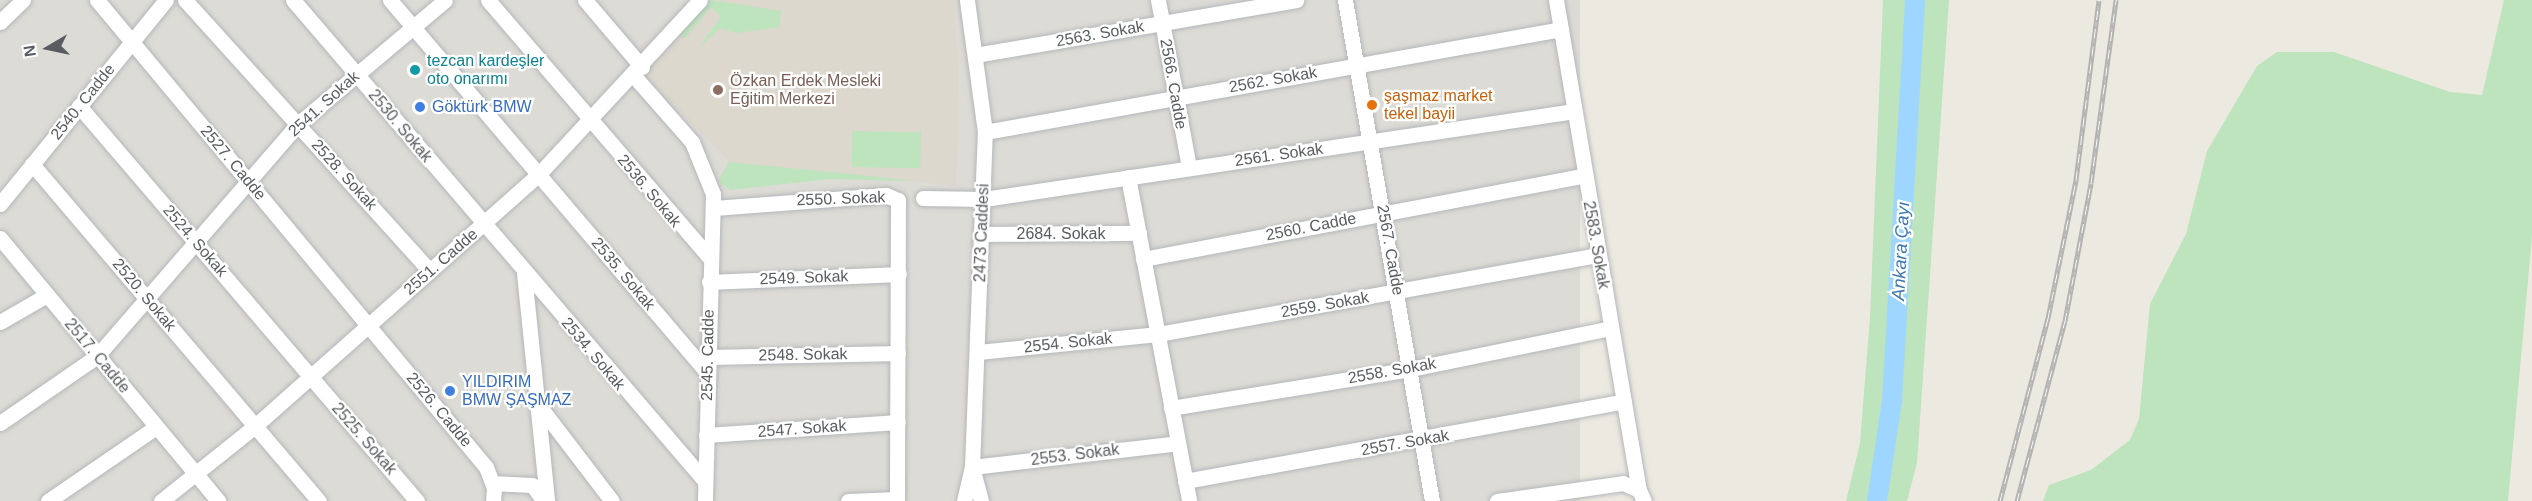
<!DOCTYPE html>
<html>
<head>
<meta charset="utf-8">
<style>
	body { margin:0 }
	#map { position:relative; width:2532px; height:501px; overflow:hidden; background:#ece9e0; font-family:Helvetica,sans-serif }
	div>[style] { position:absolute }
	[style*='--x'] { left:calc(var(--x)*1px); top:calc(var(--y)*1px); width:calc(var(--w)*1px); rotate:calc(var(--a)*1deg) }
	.industrial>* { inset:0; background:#dddbd5; transform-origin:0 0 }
	.education>* { inset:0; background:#dcd8ce }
	.green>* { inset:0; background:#bde4bc; transform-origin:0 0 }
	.river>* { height:20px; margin:-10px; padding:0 10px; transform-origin:10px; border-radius:10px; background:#9ed6ff }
	.roads { filter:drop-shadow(0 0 2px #b3b7bb) drop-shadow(0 0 2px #b3b7bb) }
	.minor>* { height:15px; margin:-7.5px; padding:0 7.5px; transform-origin:7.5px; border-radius:7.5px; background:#fff }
	.rail>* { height:5px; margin-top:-2.5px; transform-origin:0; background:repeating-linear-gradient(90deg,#fff 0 9px,#b2b3b3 0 18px); box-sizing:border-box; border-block:2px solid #b2b3b3 }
	.dots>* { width:16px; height:16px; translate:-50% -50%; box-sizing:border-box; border:3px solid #fff; border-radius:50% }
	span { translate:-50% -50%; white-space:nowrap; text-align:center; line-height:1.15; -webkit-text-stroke:4.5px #fff; paint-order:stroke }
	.street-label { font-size:16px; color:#595d61 }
	.culture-label { font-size:16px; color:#0d838f }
	.left { translate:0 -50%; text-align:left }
	.education-label { font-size:16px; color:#785e54 }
	.food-label { font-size:16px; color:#c56008 }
	.shop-label { font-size:16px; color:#366cbe }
	.water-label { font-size:18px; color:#3c77af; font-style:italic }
	.north { position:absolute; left:18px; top:18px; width:60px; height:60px; -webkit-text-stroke:4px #fff; paint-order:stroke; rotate:261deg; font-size:16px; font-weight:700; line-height:24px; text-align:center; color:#595d61 }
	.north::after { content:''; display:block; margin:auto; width:21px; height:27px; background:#595d61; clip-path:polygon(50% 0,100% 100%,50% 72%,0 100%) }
</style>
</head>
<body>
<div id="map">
	<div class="industrial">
		<i style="left:0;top:0;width:1580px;height:501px"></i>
	</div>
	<div class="education">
		<i style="clip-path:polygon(711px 0,953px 0,959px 73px,956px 186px,729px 162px,644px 74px)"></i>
	</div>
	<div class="green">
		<i style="clip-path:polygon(711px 0,781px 11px,779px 27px,737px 33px,720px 28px,698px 49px,721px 17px,711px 7px,684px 39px,679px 35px)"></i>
		<i style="clip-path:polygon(1883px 0,1949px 0,1917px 463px,1907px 501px,1846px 501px,1860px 443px,1870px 317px)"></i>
		<i style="clip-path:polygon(2504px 0,2532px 0,2532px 236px,2508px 501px,2043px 501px,2049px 485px,2091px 470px,2130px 440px,2139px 419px,2150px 304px,2186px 234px,2207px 151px,2257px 66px,2277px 52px,2334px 52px,2450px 92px,2482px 95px)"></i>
		<i style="left:852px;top:131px;width:69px;height:36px;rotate:1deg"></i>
		<i style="clip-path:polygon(729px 162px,851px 174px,913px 181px,829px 179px,730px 190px,718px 181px)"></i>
	</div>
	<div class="river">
		<i style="--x:1877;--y:501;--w:101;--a:-81.5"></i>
		<i style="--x:1892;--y:401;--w:402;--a:-86.7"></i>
	</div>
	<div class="roads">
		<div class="minor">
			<i style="--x:97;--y:0;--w:608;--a:50.21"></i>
			<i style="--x:486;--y:467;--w:22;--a:69"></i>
			<i style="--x:494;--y:488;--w:13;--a:94"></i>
			<i style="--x:185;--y:0;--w:365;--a:47.9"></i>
			<i style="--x:293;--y:0;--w:633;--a:49.42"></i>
			<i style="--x:390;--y:0;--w:490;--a:49.6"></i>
			<i style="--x:488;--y:0;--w:340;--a:49.3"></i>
			<i style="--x:585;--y:0;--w:88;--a:49.6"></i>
			<i style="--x:1158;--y:0;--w:171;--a:79.5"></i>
			<i style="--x:1345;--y:0;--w:508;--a:80.15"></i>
			<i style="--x:1556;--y:0;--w:497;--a:80.4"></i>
			<i style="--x:0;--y:22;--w:32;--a:-44"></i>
			<i style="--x:975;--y:55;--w:326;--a:-9.7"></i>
			<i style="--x:634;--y:76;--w:88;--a:48.7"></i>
			<i style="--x:692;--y:142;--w:56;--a:68"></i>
			<i style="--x:713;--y:194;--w:307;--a:91.5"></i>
			<i style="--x:79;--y:106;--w:520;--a:49.45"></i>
			<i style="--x:985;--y:132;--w:585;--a:-10.14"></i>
			<i style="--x:32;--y:164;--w:443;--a:49.6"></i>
			<i style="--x:1128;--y:177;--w:330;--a:79.3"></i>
			<i style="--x:923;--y:198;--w:61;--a:0.9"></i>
			<i style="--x:984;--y:199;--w:597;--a:-8.48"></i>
			<i style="--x:0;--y:204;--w:263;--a:-50.9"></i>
			<i style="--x:714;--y:208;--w:172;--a:-4.3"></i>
			<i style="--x:886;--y:195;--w:13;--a:23"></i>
			<i style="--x:898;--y:200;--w:301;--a:90.2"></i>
			<i style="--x:983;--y:234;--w:156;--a:-0.4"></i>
			<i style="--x:0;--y:238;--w:342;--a:50.3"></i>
			<i style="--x:1143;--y:259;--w:449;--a:-10.7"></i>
			<i style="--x:524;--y:273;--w:229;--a:84.2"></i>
			<i style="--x:709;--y:282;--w:190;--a:-2.4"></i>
			<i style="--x:0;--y:322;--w:54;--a:-29.9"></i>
			<i style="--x:978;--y:352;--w:181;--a:-5.7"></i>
			<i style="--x:1158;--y:334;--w:447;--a:-10.2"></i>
			<i style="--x:708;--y:357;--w:190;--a:-1.2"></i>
			<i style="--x:537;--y:403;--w:123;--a:52.6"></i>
			<i style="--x:1171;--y:408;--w:243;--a:-9.2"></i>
			<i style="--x:1411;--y:369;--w:204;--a:-11.6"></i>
			<i style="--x:0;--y:423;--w:118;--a:-34.6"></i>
			<i style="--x:97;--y:356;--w:307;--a:-49.1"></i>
			<i style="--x:298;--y:124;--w:192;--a:-40.1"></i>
			<i style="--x:706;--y:435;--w:192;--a:-3.9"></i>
			<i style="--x:972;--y:467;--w:207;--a:-6.6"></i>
			<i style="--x:972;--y:467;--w:35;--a:75"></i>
			<i style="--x:1185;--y:481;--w:446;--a:-10.3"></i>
			<i style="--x:493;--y:483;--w:39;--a:3"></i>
			<i style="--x:532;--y:485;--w:20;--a:53"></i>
			<i style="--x:48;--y:501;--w:131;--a:-34.4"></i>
			<i style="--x:161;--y:501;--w:120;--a:-38.6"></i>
			<i style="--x:255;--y:426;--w:378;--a:-41.6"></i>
			<i style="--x:538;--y:175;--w:238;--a:-47.2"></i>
			<i style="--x:848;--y:501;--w:49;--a:-2.3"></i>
			<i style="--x:964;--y:501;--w:35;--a:-77"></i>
			<i style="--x:972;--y:467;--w:335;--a:-87.8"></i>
			<i style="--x:985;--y:132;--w:133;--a:-97.8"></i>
			<i style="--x:1497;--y:501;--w:127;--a:-8.1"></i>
			<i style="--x:1623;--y:483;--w:17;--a:24"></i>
			<i style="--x:1639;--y:490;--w:12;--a:66"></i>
		</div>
	</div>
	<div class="rail">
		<i style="--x:2000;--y:501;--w:189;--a:-75.3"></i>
		<i style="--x:2048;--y:318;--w:141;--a:-78.5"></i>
		<i style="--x:2076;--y:180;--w:181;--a:-82.7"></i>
		<i style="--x:2017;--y:501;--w:186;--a:-75.1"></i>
		<i style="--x:2065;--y:321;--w:140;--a:-79.3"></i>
		<i style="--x:2091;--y:183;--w:185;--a:-82.2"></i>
	</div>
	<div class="dots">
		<i style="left:415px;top:70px;background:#0f9aa8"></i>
		<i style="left:718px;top:90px;background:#8d6e63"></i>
		<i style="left:1372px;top:105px;background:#e8710a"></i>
		<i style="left:420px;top:107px;background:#3f7fe0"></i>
		<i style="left:450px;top:391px;background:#3f7fe0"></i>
	</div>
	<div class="street-label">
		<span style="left:1100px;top:34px;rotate:-10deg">2563. Sokak</span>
		<span style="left:1273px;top:80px;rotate:-10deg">2562. Sokak</span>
		<span style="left:1173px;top:84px;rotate:80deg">2566. Cadde</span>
		<span style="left:83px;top:102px;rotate:-51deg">2540. Cadde</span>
		<span style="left:324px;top:104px;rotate:-42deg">2541. Sokak</span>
		<span style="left:400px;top:126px;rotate:50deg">2530. Sokak</span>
		<span style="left:1279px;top:155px;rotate:-8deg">2561. Sokak</span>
		<span style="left:233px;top:163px;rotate:50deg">2527. Cadde</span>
		<span style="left:344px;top:175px;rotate:48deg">2528. Sokak</span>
		<span style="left:649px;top:191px;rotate:50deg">2536. Sokak</span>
		<span style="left:841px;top:199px;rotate:-2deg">2550. Sokak</span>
		<span style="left:1311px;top:227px;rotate:-11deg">2560. Cadde</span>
		<span style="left:982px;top:233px;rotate:-88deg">2473 Caddesi</span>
		<span style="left:1061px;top:234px">2684. Sokak</span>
		<span style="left:195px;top:241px;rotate:49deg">2524. Sokak</span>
		<span style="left:1596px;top:245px;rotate:80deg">2583. Sokak</span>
		<span style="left:1390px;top:250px;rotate:80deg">2567. Cadde</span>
		<span style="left:441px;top:262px;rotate:-41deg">2551. Cadde</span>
		<span style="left:623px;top:274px;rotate:50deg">2535. Sokak</span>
		<span style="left:804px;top:278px;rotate:-2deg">2549. Sokak</span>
		<span style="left:144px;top:295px;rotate:50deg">2520. Sokak</span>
		<span style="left:1325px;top:305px;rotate:-10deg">2559. Sokak</span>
		<span style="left:1068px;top:343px;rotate:-6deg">2554. Sokak</span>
		<span style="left:593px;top:354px;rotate:50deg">2534. Sokak</span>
		<span style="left:708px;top:355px;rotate:-89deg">2545. Cadde</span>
		<span style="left:803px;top:355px;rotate:-1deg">2548. Sokak</span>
		<span style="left:97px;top:356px;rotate:50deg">2517. Cadde</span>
		<span style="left:1392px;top:371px;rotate:-10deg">2558. Sokak</span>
		<span style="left:439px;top:410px;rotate:50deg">2526. Cadde</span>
		<span style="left:802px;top:429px;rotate:-4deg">2547. Sokak</span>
		<span style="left:364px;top:439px;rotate:49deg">2525. Sokak</span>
		<span style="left:1405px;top:443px;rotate:-10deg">2557. Sokak</span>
		<span style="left:1075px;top:455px;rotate:-7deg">2553. Sokak</span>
	</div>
	<div class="culture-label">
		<span class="left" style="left:427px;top:70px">tezcan kardeşler<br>oto onarımı</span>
	</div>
	<div class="education-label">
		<span class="left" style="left:730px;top:90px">Özkan Erdek Mesleki<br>Eğitim Merkezi</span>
	</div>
	<div class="food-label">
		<span class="left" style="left:1384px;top:105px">şaşmaz market<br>tekel bayii</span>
	</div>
	<div class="shop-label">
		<span class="left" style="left:432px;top:107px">Göktürk BMW</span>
		<span class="left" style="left:462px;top:391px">YILDIRIM<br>BMW ŞAŞMAZ</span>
	</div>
	<div class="water-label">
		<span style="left:1901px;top:251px;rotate:-87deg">Ankara Çayı</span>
	</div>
	<div class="north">N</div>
</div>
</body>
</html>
